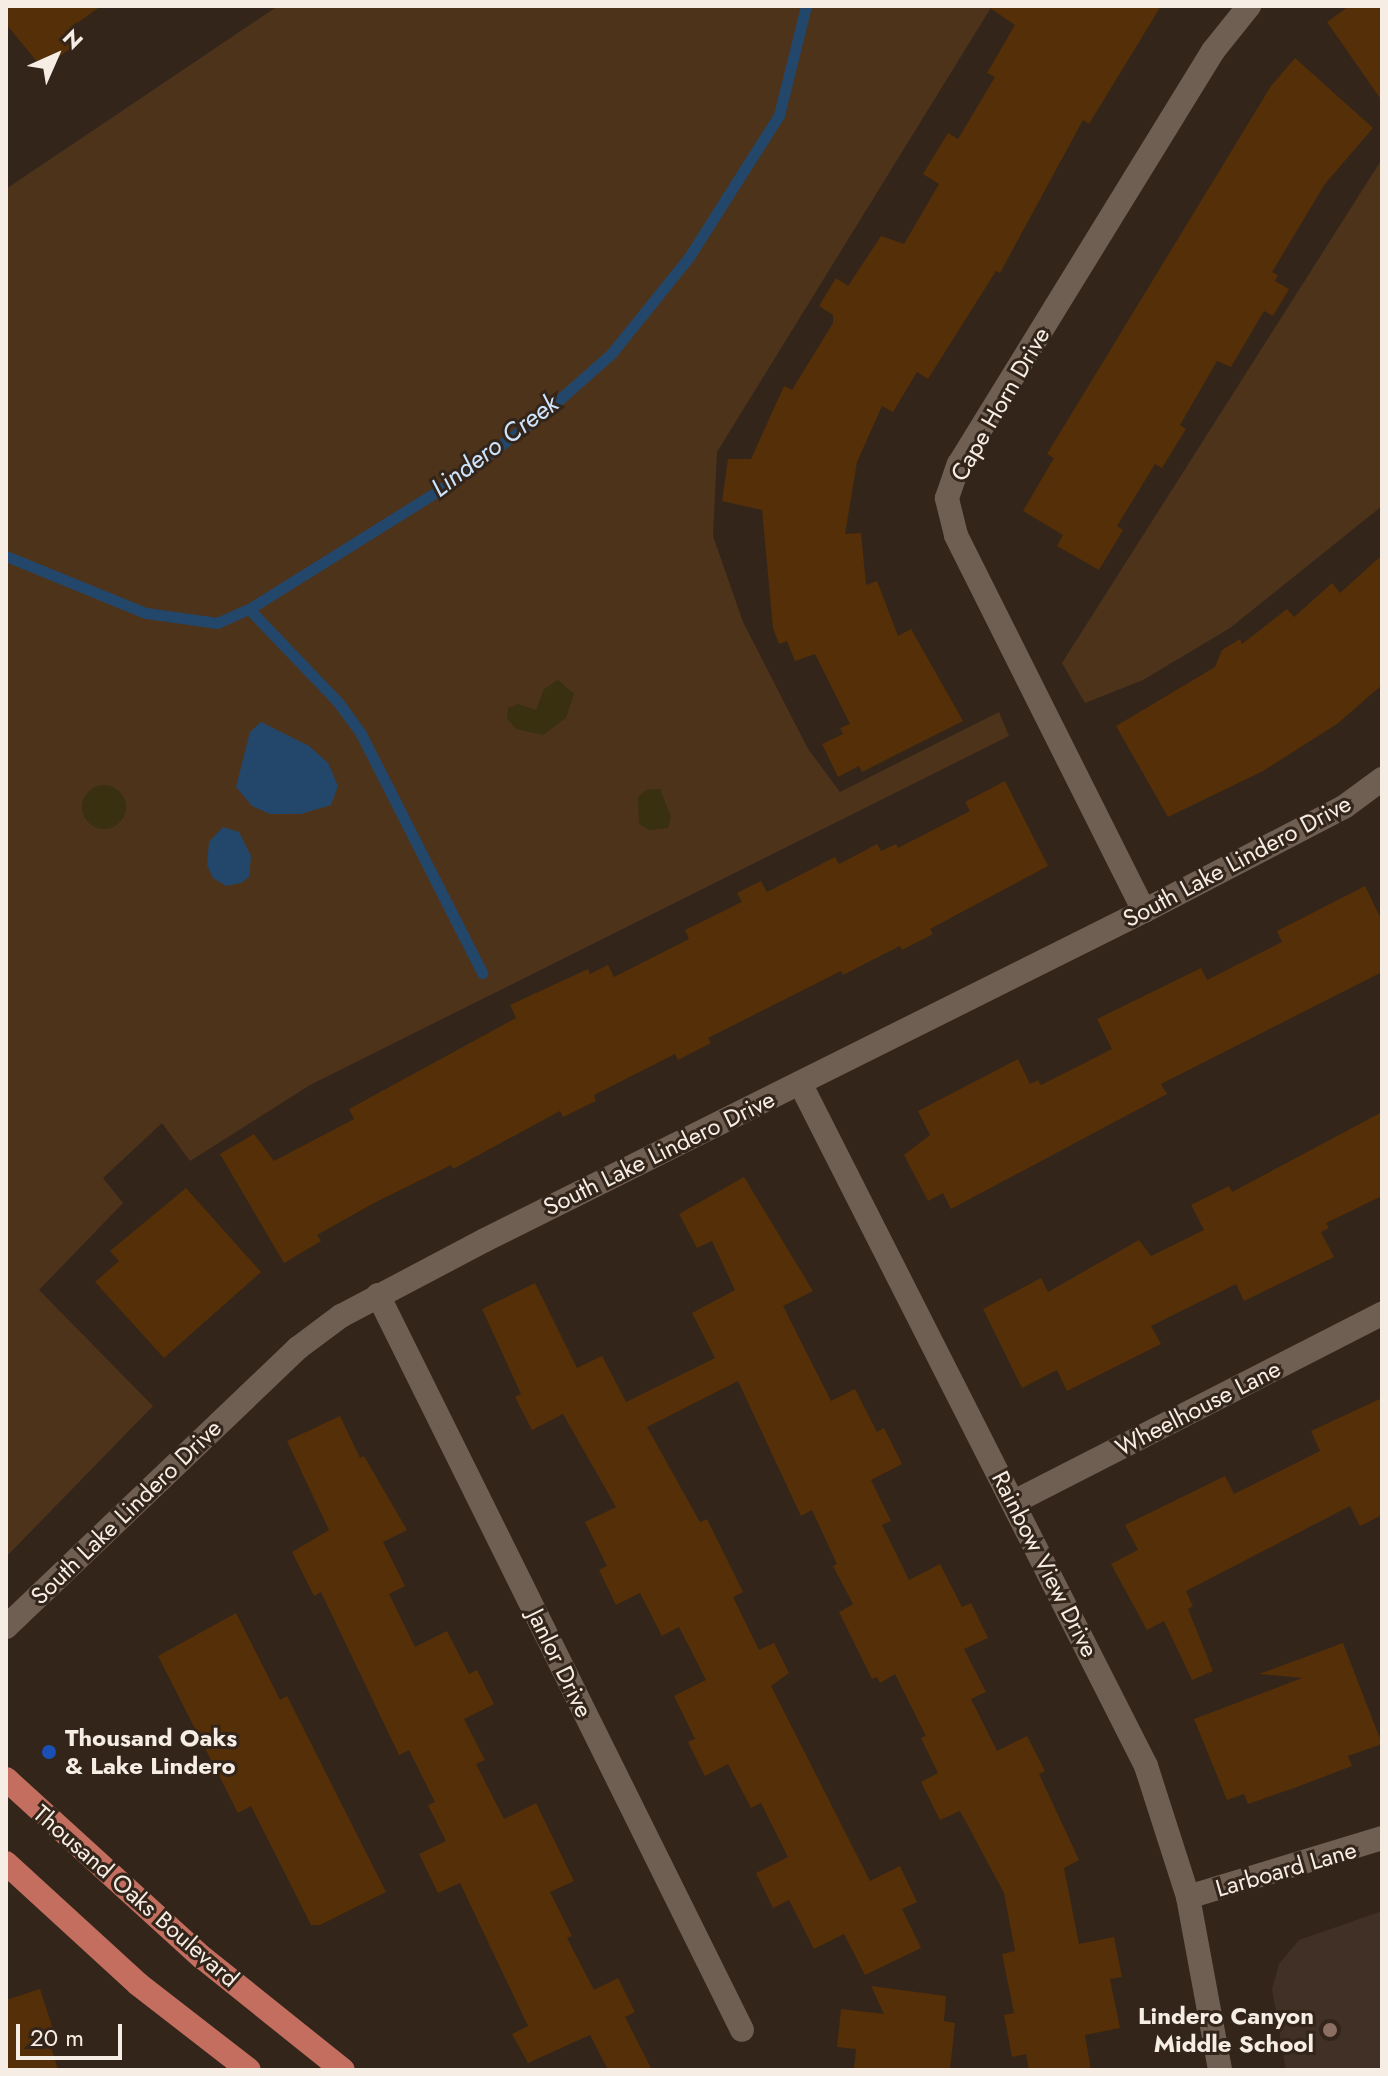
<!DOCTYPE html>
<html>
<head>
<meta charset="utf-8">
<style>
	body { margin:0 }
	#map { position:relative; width:1388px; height:2076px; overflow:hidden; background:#33251a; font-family:Jost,sans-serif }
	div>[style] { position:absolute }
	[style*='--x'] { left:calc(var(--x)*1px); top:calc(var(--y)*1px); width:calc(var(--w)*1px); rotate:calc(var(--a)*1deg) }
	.education>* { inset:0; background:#403025 }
	.green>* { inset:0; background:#4e331b }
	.sand>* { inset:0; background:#38300f }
	.round { border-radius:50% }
	.water>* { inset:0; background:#23476b }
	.stream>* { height:11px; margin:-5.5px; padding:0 5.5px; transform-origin:5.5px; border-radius:5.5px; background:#23476b }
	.building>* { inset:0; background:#542f07 }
	.minor>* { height:24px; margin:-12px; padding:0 12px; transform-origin:12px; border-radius:12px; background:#6f5f53 }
	.major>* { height:24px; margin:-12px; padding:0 12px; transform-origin:12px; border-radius:12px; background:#c36e5f }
	.dots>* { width:22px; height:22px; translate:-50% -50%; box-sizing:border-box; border:4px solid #33251a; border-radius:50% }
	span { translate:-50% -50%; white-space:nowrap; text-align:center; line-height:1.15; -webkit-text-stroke:6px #33251a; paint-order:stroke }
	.street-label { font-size:24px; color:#f6ede5 }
	.poi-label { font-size:24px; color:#f6ede5; font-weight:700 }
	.left { translate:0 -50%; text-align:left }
	.right { translate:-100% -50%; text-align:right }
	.water-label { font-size:26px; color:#cde4fc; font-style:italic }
	.frame { position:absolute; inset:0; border:8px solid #f6ede5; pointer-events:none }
	.north { position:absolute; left:16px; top:16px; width:80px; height:80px; -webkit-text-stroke:6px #33251a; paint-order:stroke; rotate:45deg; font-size:22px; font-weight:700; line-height:32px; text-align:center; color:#f6ede5 }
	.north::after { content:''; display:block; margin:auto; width:28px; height:36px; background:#f6ede5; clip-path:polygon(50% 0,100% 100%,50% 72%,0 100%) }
	.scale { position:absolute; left:16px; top:2024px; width:106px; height:36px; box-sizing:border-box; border:4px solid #f6ede5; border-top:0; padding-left:10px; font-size:24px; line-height:28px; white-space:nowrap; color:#f6ede5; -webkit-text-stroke:6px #33251a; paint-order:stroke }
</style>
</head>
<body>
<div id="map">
	<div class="education">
		<i style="clip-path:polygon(1382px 1911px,1382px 2070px,1286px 2070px,1272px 1989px,1279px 1964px,1299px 1940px)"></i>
	</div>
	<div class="green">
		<i style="clip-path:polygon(278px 6px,992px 6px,717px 452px,713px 536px,743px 622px,808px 749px,840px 792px,999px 712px,1009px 736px,310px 1085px,190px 1161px,162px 1123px,103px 1178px,123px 1203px,39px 1290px,153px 1406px,6px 1557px,6px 189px)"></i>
		<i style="clip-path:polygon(1382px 159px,1382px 506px,1230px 628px,1143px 680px,1085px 703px,1062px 663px)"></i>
	</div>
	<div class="sand">
		<i style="clip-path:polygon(558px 680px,574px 694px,566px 718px,543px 735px,516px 729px,507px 719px,508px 708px,518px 704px,536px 710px,544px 689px)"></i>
		<i class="round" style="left:82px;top:785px;width:44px;height:44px"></i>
		<i style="clip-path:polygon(660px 789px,671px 817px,668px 828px,649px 830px,639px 824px,638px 797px,646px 790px)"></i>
	</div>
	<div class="water">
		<i style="clip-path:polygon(261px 722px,309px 746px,328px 763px,338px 786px,331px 805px,301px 814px,270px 814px,252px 806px,236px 787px,250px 732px)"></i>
		<i style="clip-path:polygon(223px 827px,239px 832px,251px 856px,249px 877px,241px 883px,226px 886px,213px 878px,207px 865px,209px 842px)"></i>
	</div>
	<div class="stream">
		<i style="--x:6;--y:556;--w:151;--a:22.2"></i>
		<i style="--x:146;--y:613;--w:72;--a:8"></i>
		<i style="--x:217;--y:623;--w:35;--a:-24"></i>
		<i style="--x:249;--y:609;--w:229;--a:-32"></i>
		<i style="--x:443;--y:488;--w:126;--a:-36.6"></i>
		<i style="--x:544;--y:413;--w:89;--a:-41.4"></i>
		<i style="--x:611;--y:354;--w:124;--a:-51.2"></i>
		<i style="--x:689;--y:257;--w:168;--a:-57.6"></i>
		<i style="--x:779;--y:115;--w:112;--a:-76.1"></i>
		<i style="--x:249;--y:609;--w:129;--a:46.3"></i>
		<i style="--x:338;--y:702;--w:39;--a:54"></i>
		<i style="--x:361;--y:734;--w:268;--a:63.1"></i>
	</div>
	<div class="building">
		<i style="clip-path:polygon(6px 6px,101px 6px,65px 32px,75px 45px,43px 69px,6px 24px)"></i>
		<i style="clip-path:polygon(987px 6px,1161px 6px,1089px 124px,1083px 120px,1000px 273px,996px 271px,928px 379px,917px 372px,893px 412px,882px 406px,857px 462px,845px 534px,861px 533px,866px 585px,877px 581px,898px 636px,911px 629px,963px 721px,862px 772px,859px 766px,838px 777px,822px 744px,843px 734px,840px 728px,850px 724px,815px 654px,795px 661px,787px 641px,779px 644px,773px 628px,762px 510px,722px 501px,728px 459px,751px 459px,784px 386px,792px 390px,833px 323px,833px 315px,819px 306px,836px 278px,848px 286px,881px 236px,904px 244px,939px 184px,923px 174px,948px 133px,958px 139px,995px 77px,987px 73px,1015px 25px)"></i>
		<i style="clip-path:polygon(1349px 6px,1382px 6px,1382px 101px,1327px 22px)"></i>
		<i style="clip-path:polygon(1295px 58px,1373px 128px,1325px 184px,1272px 272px,1278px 275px,1275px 281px,1289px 289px,1273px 316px,1264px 311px,1231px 367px,1217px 361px,1180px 425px,1186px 429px,1162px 468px,1155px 464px,1117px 526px,1123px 530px,1099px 570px,1057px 546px,1063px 535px,1023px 511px,1054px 458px,1047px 454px,1271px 86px)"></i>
		<i style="clip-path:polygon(1382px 555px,1382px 685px,1337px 724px,1263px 771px,1168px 817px,1116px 726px,1215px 667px,1222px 650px,1240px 639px,1242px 644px,1287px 609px,1294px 617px,1332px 583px,1340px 593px)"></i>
		<i style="clip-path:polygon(1005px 781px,1048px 866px,930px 929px,933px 934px,902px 950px,900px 946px,843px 975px,841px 971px,708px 1038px,711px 1043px,678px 1060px,675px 1054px,594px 1095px,596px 1101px,563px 1117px,560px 1111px,453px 1169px,451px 1165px,374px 1203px,317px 1235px,321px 1241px,284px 1263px,220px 1154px,254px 1134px,274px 1161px,354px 1119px,349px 1109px,516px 1018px,510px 1005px,588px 969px,590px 974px,608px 965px,614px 977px,689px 939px,685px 930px,742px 902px,737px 893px,761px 881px,767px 892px,835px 857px,839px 864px,877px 844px,881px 851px,896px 844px,898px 848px,970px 811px,965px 802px)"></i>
		<i style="clip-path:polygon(1365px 886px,1382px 921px,1382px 972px,1161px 1084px,1167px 1094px,951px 1209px,943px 1193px,928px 1201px,904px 1155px,930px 1135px,918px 1111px,1018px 1059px,1030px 1084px,1038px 1080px,1041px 1085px,1112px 1049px,1097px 1019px,1201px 968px,1207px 980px,1282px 942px,1277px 931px)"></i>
		<i style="clip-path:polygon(1382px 1112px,1382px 1196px,1326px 1223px,1329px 1228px,1321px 1232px,1334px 1257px,1244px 1301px,1236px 1284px,1151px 1326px,1161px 1344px,1067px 1391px,1057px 1370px,1022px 1388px,983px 1309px,1041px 1278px,1048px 1292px,1139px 1240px,1151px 1256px,1204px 1230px,1191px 1205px,1229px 1186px,1232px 1192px)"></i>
		<i style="clip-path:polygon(744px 1177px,813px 1291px,783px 1306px,831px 1401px,855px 1389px,877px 1432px,884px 1428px,902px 1464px,871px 1480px,891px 1521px,882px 1525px,909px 1580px,940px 1564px,962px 1607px,971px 1603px,988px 1638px,964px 1649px,986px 1692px,971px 1699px,997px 1751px,1027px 1736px,1045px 1771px,1039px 1774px,1079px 1860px,1064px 1868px,1079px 1944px,1114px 1937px,1122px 1977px,1110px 1979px,1120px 2028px,1085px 2035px,1091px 2070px,1029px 2070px,1026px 2054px,1012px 2057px,1004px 2015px,1014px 2013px,1002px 1954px,1015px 1951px,1004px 1893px,960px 1811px,940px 1820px,921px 1782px,938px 1773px,921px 1738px,926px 1736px,895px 1674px,880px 1683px,877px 1677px,872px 1679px,839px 1612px,853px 1604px,833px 1566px,837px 1564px,812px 1510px,801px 1516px,738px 1381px,647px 1427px,700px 1522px,707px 1519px,743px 1592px,733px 1597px,759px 1650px,774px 1643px,789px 1673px,771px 1686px,870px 1881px,900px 1866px,917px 1902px,902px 1909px,921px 1948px,865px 1975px,844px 1934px,814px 1949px,789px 1900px,773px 1908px,756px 1873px,788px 1857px,761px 1803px,751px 1808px,728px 1764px,705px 1776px,688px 1742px,695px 1739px,674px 1696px,706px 1680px,679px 1627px,662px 1636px,640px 1593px,616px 1605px,599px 1570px,607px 1566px,585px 1522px,616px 1507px,563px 1414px,532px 1430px,515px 1397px,521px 1394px,482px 1309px,535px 1283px,577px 1368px,602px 1356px,626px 1402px,715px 1358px,692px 1313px,735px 1290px,712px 1241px,697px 1248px,679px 1214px)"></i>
		<i style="clip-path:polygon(186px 1188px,261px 1272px,164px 1358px,95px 1282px,119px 1261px,110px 1251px)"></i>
		<i style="clip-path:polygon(1382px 1398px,1382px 1515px,1360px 1526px,1350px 1506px,1186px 1591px,1193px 1606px,1188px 1609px,1213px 1671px,1192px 1680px,1164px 1621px,1147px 1630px,1111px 1564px,1138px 1550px,1125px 1525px,1225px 1476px,1234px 1494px,1320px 1451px,1311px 1431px)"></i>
		<i style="clip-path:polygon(340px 1416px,360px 1458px,364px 1456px,407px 1530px,383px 1542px,405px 1586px,389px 1594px,415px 1647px,447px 1631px,469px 1674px,477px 1670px,494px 1704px,464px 1719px,485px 1760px,476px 1764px,504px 1819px,536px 1803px,574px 1881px,550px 1892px,572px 1936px,567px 1938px,594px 1990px,618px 1978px,635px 2012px,625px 2017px,652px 2070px,608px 2070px,590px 2035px,528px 2063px,512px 2034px,528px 2026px,460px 1883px,438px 1893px,419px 1854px,446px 1841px,428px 1805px,435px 1802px,409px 1750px,399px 1755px,321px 1592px,314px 1596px,292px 1552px,329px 1530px,287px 1441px)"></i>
		<i style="clip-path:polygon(236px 1613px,280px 1700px,287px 1696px,386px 1892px,320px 1925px,311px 1925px,251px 1806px,238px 1813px,158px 1656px)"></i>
		<i style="clip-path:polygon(1343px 1643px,1382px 1744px,1348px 1756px,1352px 1766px,1297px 1787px,1248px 1804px,1244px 1794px,1227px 1800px,1194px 1719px,1302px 1678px,1259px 1674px)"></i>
		<i style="clip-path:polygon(871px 1986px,946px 1996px,944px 2021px,955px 2023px,950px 2070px,854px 2070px,856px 2049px,837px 2047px,841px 2009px,884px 2014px)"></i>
		<i style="clip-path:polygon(40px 1989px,55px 2035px,48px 2037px,58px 2070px,6px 2070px,6px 2000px)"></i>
	</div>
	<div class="minor">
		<i style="--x:1144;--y:911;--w:420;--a:-116.6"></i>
		<i style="--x:956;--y:535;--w:38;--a:-104"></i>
		<i style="--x:947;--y:498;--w:36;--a:-71"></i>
		<i style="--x:959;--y:464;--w:485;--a:-58.4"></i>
		<i style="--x:1213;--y:51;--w:58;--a:-51.3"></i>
		<i style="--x:800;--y:1083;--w:766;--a:63.13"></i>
		<i style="--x:1146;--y:1766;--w:138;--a:72.2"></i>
		<i style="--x:1188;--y:1897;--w:176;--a:79.5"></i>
		<i style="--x:378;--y:1295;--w:820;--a:63.65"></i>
		<i style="--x:1014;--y:1502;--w:413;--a:-27.1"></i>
		<i style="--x:6;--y:1627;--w:404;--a:-43.7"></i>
		<i style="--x:298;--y:1348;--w:54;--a:-36.7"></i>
		<i style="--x:341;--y:1316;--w:163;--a:-27.8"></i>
		<i style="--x:485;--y:1240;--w:737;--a:-26.53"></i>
		<i style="--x:1144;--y:911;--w:225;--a:-27.5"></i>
		<i style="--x:1344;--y:807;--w:47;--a:-36.4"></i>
		<i style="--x:1188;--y:1897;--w:203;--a:-16.9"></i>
	</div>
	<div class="major">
		<i style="--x:6;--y:1779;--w:266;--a:42.3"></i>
		<i style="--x:203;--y:1958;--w:179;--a:38.7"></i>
		<i style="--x:6;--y:1863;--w:179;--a:42.5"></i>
		<i style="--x:138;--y:1984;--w:140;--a:37.8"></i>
	</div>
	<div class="dots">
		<i style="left:49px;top:1752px;background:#1a4fb4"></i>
		<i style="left:1330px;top:2030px;background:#8d6e63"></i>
	</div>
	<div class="street-label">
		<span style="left:1000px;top:404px;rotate:-60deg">Cape Horn Drive</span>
		<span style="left:1237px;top:861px;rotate:-28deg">South Lake Lindero Drive</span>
		<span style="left:659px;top:1153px;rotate:-26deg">South Lake Lindero Drive</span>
		<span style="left:1198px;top:1408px;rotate:-27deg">Wheelhouse Lane</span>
		<span style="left:126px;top:1512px;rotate:-44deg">South Lake Lindero Drive</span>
		<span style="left:1045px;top:1564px;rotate:63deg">Rainbow View Drive</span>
		<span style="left:560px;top:1663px;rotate:64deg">Janlor Drive</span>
		<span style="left:1286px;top:1869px;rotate:-16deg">Larboard Lane</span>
		<span style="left:136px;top:1896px;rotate:41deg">Thousand Oaks Boulevard</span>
	</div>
	<div class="poi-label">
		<span class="left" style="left:65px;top:1752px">Thousand Oaks<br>&amp; Lake Lindero</span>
		<span class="right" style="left:1314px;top:2030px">Lindero Canyon<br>Middle School</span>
	</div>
	<div class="water-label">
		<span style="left:495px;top:446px;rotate:-37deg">Lindero Creek</span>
	</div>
	<div class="frame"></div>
	<div class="north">N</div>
	<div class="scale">20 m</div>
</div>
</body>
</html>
